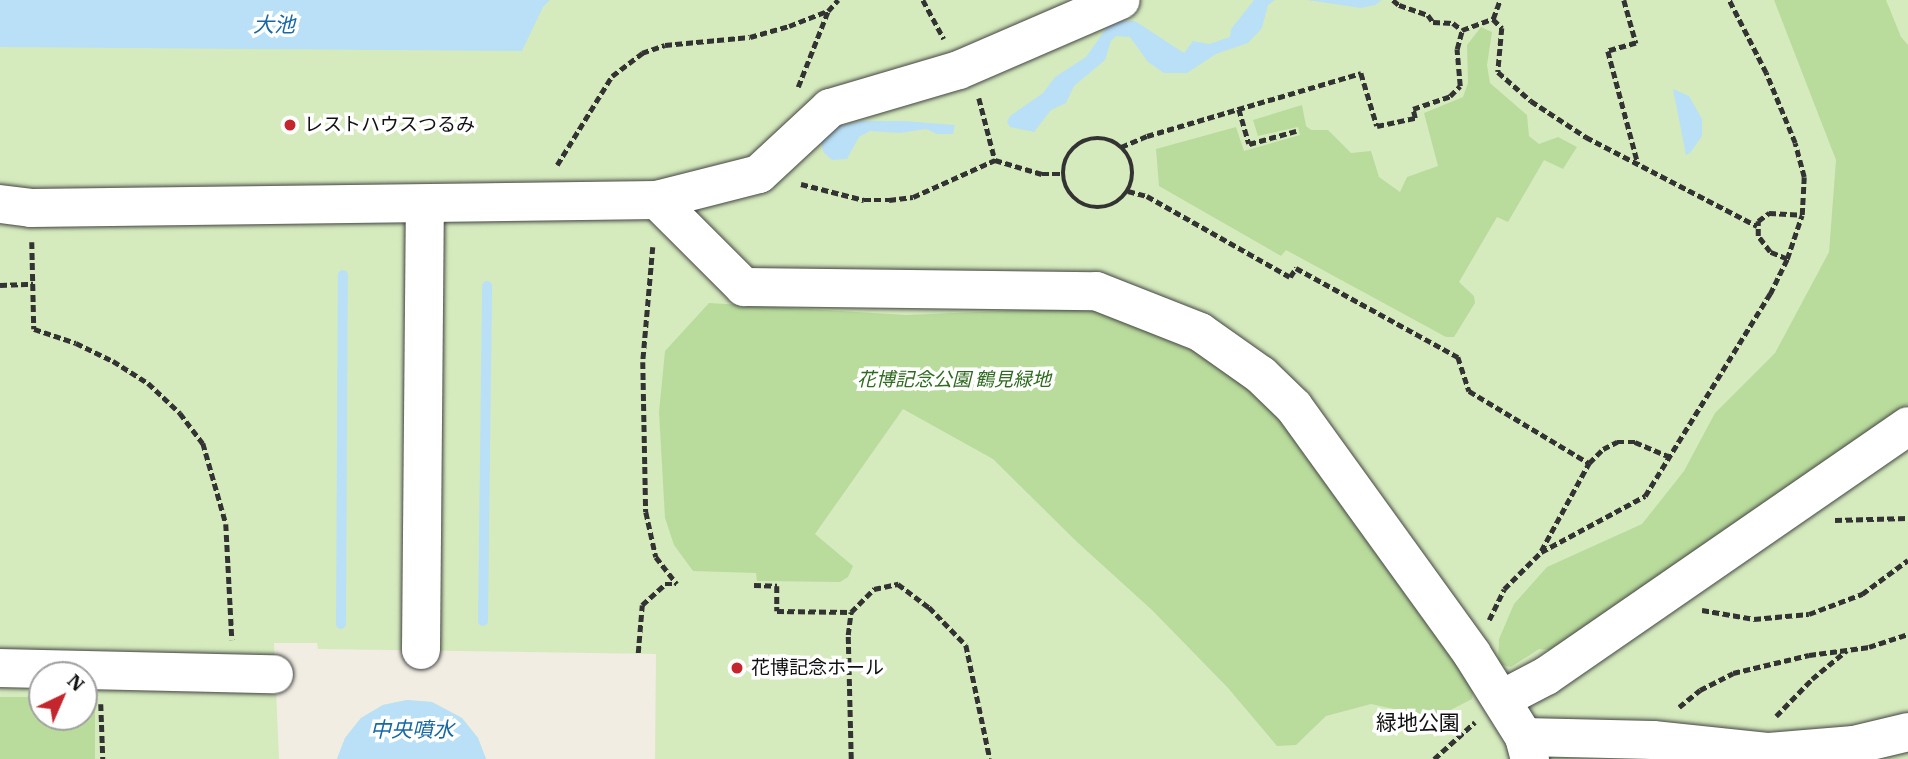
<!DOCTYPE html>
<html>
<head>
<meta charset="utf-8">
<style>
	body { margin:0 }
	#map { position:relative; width:1908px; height:759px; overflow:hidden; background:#fffdf5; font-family:"IBM Plex Serif","Noto Sans JP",serif }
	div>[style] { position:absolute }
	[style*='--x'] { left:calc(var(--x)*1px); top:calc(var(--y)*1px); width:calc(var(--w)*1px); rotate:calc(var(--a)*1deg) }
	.green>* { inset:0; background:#d5ebbd }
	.forest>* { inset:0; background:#b9dc9c }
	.plaza>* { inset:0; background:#f1ede2 }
	.water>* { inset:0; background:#b9e0f7 }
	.stream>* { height:10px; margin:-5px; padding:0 5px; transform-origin:5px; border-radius:5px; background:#b9e0f7 }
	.path>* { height:4.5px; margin-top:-2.25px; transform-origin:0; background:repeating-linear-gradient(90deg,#333 0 7px,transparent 0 10.5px) }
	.path>.ring { margin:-2.25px; padding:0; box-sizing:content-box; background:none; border:4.5px solid #333; border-radius:50% }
	.roads { filter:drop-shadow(0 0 2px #444) drop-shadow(0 0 2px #444) }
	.minor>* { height:38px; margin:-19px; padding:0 19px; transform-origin:19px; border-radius:19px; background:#fff }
	.dots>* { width:19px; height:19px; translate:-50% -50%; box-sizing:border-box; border:4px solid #fff; border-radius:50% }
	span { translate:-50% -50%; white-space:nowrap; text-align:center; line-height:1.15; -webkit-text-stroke:7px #fff; paint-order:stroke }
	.poi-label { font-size:19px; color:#111 }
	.left { translate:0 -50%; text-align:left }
	.park-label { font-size:19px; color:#2f6b1f; font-style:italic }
	.water-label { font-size:21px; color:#1768a6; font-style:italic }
	.neighbourhood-label { font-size:21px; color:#111 }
	.north { position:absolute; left:28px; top:661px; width:70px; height:70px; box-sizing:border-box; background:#fff; border:2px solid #a0a0a0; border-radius:50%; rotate:44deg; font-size:19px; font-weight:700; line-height:28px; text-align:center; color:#111 }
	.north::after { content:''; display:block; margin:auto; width:24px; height:32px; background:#c4262e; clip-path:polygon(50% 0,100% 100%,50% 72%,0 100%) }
</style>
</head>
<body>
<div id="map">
	<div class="green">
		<i style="clip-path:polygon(evenodd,0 0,1908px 0,1908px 759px,0 759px,0 0,42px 675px,84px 675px,84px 717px,42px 717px,42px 675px)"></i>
	</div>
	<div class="forest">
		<i style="clip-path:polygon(1774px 0,1886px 0,1901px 37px,1908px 45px,1908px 404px,1551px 650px,1539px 649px,1511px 667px,1498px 664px,1499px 639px,1514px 604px,1547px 567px,1642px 524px,1684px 471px,1715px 413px,1775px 353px,1829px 252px,1836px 160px)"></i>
		<i style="clip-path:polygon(1481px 27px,1492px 32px,1487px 65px,1490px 83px,1527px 115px,1529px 136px,1539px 144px,1558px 137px,1577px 147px,1563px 169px,1544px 160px,1508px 222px,1497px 217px,1459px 282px,1474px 296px,1475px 303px,1454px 337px,1446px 337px,1286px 250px,1281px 256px,1159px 186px,1156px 149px,1236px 127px,1244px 151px,1300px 135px,1298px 127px,1258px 136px,1253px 120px,1302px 105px,1306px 126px,1311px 130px,1328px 130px,1351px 153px,1371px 151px,1379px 177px,1400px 192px,1407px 177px,1438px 166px,1424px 113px,1463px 97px,1468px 83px,1467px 45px)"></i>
		<i style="clip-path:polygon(709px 303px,906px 315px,1097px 307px,1223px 365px,1282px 418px,1474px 686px,1472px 699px,1435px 718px,1371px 704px,1326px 716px,1296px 745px,1277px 746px,1228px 688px,1153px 611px,1077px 542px,993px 459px,903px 409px,815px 534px,853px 566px,848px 577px,840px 582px,757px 581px,756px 573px,693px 571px,674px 545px,665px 518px,659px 412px,665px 351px)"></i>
		<i style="clip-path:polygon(0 697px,42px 697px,42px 717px,84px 717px,84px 697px,95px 697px,95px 759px,0 759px)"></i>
	</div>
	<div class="plaza">
		<i style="clip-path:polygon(274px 643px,317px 643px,318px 649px,656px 654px,655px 759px,486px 759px,478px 738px,462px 718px,432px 702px,407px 700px,383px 705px,361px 718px,345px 738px,337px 759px,279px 759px)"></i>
	</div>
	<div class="water">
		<i style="clip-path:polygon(0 0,550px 0,543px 7px,522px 51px,0 47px)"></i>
		<i style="clip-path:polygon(1254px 0,1275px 0,1268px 5px,1262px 28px,1248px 43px,1216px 54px,1187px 73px,1164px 73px,1148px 62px,1130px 37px,1116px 36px,1111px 41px,1105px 60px,1074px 86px,1066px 103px,1051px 110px,1034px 132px,1010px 127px,1007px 122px,1010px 116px,1043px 93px,1055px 77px,1086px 57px,1109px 24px,1117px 21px,1135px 21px,1184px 53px,1193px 41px,1209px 44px,1230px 37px,1231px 29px)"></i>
		<i style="clip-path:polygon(1307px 0,1382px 0,1375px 5px,1361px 8px)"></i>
		<i style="clip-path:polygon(1673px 89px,1689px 96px,1702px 119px,1702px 136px,1690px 153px,1686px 155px)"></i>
		<i style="clip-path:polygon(862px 121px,904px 121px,955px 125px,953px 134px,937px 134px,926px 129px,900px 133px,870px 131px,859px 137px,847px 159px,832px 160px,824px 153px,820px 140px,826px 129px)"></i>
		<i style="clip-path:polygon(407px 700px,432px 702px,462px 718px,478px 738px,486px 759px,337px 759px,345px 738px,361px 718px,383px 705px)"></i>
	</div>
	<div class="stream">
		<i style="--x:483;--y:621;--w:335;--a:-89.3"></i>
		<i style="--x:341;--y:624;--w:349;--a:-89.7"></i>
	</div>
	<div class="path">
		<i style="--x:923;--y:0;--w:44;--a:61.7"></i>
		<i style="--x:1393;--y:0;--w:8;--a:40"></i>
		<i style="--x:1399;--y:5;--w:31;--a:19"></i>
		<i style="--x:1428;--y:15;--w:9;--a:54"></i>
		<i style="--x:1433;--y:22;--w:20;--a:3"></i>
		<i style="--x:1453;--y:23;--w:11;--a:38"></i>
		<i style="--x:1624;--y:0;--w:45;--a:74.4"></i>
		<i style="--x:1636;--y:43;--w:29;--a:164"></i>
		<i style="--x:1608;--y:51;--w:117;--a:75.1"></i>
		<i style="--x:1493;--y:19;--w:20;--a:-70"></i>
		<i style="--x:798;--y:87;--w:82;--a:-68.5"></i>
		<i style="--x:828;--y:11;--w:15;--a:-48"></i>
		<i style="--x:979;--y:98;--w:64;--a:75.5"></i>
		<i style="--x:995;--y:160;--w:49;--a:16.6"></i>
		<i style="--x:1042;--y:174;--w:21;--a:0"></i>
		<i style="--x:1239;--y:109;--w:36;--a:74"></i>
		<i style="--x:1249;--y:144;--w:49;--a:-15.5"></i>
		<i class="ring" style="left:1063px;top:138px;width:65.5px;height:65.5px"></i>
		<i style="--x:1121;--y:147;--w:28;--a:-23"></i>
		<i style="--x:1147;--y:136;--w:223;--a:-16.4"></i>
		<i style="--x:1361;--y:73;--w:55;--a:73.2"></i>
		<i style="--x:1377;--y:126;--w:39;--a:-12"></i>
		<i style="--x:1415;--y:118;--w:9;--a:-103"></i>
		<i style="--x:1413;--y:109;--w:39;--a:-19"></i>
		<i style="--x:1450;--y:96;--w:14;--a:-45"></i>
		<i style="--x:1460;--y:86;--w:37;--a:-95"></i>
		<i style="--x:1457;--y:49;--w:20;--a:-75"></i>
		<i style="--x:1462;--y:30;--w:33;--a:-20"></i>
		<i style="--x:1493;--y:19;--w:13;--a:45"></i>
		<i style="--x:1502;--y:28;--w:44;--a:95.2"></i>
		<i style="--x:1498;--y:72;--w:44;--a:41.3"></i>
		<i style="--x:1531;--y:101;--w:66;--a:33.2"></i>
		<i style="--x:1586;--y:137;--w:193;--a:27.5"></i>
		<i style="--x:557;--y:165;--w:105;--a:-58.3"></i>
		<i style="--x:612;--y:76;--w:38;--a:-37"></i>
		<i style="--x:642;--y:53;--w:24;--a:-19"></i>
		<i style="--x:665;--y:45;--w:85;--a:-5.4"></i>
		<i style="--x:750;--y:37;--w:41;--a:-15.8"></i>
		<i style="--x:789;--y:26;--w:41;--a:-21.5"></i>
		<i style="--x:801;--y:184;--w:65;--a:14.3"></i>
		<i style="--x:864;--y:200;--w:25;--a:0"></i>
		<i style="--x:889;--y:200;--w:24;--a:-7"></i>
		<i style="--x:913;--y:197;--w:90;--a:-24.3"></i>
		<i style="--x:1128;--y:191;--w:20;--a:15"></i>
		<i style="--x:1147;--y:196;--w:164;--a:29.5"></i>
		<i style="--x:1290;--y:277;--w:11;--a:-56"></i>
		<i style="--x:1296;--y:268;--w:185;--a:28.8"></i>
		<i style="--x:1458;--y:357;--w:36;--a:72"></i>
		<i style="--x:1469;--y:391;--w:140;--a:31"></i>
		<i style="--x:32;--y:242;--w:87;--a:88.7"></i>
		<i style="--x:34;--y:329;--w:44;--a:18.4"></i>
		<i style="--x:76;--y:343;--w:41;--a:25.9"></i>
		<i style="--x:113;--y:361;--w:41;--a:32.2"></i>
		<i style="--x:148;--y:383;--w:44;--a:43.2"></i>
		<i style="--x:180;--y:413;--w:38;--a:53"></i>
		<i style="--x:203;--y:443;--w:84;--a:74.1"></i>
		<i style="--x:226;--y:524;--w:116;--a:87"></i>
		<i style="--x:653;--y:247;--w:115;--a:95"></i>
		<i style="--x:643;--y:362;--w:150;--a:88.9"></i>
		<i style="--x:646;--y:512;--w:46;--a:77.5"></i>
		<i style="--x:656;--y:557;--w:34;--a:52"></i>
		<i style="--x:1787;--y:259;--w:18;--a:-158"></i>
		<i style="--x:1770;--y:252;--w:20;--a:-127"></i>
		<i style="--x:1758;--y:236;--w:15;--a:-90"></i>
		<i style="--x:1758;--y:221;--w:14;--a:-36"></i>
		<i style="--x:1769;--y:213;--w:33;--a:3"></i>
		<i style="--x:0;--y:285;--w:33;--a:-2"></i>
		<i style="--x:1835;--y:520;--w:73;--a:-1.6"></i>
		<i style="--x:1541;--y:551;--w:100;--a:-61.4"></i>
		<i style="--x:1589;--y:463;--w:20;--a:-45"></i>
		<i style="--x:1603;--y:449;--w:16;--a:-27"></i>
		<i style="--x:1617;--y:442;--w:18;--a:0"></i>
		<i style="--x:1635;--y:442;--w:38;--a:23"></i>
		<i style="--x:754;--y:585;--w:23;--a:2"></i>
		<i style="--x:777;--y:586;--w:25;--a:90"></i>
		<i style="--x:777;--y:611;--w:74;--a:0.8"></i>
		<i style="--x:1702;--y:610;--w:53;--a:9.8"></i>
		<i style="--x:1754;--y:619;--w:55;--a:-5.2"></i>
		<i style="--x:1809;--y:614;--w:57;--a:-20.7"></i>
		<i style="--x:1862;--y:594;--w:57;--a:-36.5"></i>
		<i style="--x:1489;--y:620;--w:34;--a:-64"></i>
		<i style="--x:1504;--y:589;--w:52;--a:-45"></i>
		<i style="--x:1541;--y:552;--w:118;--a:-28.3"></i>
		<i style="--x:1645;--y:496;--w:238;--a:-58.3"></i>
		<i style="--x:1770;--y:294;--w:39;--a:-64"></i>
		<i style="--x:1787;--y:259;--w:46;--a:-71.2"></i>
		<i style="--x:1802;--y:215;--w:38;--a:-87"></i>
		<i style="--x:1804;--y:177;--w:35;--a:-105"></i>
		<i style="--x:1795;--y:143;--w:76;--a:-112.5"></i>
		<i style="--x:1766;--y:73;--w:82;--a:-116.9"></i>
		<i style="--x:638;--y:653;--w:48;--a:-85.2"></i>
		<i style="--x:642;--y:605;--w:31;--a:-42"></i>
		<i style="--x:665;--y:584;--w:11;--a:0"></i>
		<i style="--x:101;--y:704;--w:55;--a:87.9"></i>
		<i style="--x:1679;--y:707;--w:27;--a:-39"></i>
		<i style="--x:1700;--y:690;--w:37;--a:-27"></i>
		<i style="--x:1733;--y:673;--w:78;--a:-13.3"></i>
		<i style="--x:1809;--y:655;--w:61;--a:-7.6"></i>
		<i style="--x:1869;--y:647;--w:41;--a:-18.4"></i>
		<i style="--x:1776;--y:716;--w:52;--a:-45.8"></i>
		<i style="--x:1812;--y:679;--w:45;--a:-39.6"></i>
		<i style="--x:851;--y:759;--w:124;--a:-91.4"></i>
		<i style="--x:848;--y:635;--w:23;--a:-83"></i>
		<i style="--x:851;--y:612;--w:33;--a:-45"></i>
		<i style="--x:874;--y:589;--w:25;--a:-12"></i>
		<i style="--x:898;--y:584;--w:39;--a:37"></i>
		<i style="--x:929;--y:607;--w:53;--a:45.8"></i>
		<i style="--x:966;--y:645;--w:116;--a:78.1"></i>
		<i style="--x:1434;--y:759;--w:55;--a:-42.1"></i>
	</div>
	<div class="roads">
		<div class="minor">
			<i style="--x:657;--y:200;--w:105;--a:-14.3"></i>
			<i style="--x:759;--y:174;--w:97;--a:-42.9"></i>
			<i style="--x:830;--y:108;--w:134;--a:-16.4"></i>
			<i style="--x:959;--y:70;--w:176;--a:-23.4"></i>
			<i style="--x:0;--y:204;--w:31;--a:7"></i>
			<i style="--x:31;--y:208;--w:626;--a:-0.73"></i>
			<i style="--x:657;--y:200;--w:123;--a:45"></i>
			<i style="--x:744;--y:287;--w:352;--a:0.7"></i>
			<i style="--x:1096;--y:291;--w:112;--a:21.5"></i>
			<i style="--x:1200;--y:332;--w:75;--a:35.2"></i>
			<i style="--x:1261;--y:375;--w:46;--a:44.1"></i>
			<i style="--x:1294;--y:407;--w:304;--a:54.2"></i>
			<i style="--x:1472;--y:654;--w:98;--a:57.9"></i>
			<i style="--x:1524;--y:737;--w:23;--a:75"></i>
			<i style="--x:421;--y:650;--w:446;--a:-89.5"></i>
			<i style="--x:0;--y:668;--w:274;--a:1.3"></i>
			<i style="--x:1502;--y:699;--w:50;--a:-27.6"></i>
			<i style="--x:1546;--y:676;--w:440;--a:-34.6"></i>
			<i style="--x:1524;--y:737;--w:129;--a:1.3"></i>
			<i style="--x:1653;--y:740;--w:117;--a:5.9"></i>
			<i style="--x:1769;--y:752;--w:85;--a:-4.7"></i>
			<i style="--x:1854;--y:745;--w:56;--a:-13.5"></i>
		</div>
	</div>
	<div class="dots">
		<i style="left:290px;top:125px;background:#c4262e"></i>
		<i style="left:737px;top:668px;background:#c4262e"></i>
	</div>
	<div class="poi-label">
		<span class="left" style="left:304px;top:125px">レストハウスつるみ</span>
		<span class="left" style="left:751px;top:668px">花博記念ホール</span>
	</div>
	<div class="park-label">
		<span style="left:954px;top:380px">花博記念公園 鶴見緑地</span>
	</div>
	<div class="water-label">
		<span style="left:274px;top:24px">大池</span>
		<span style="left:412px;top:729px">中央噴水</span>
	</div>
	<div class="neighbourhood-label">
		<span style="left:1418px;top:722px">緑地公園</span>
	</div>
	<div class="north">N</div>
</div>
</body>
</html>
